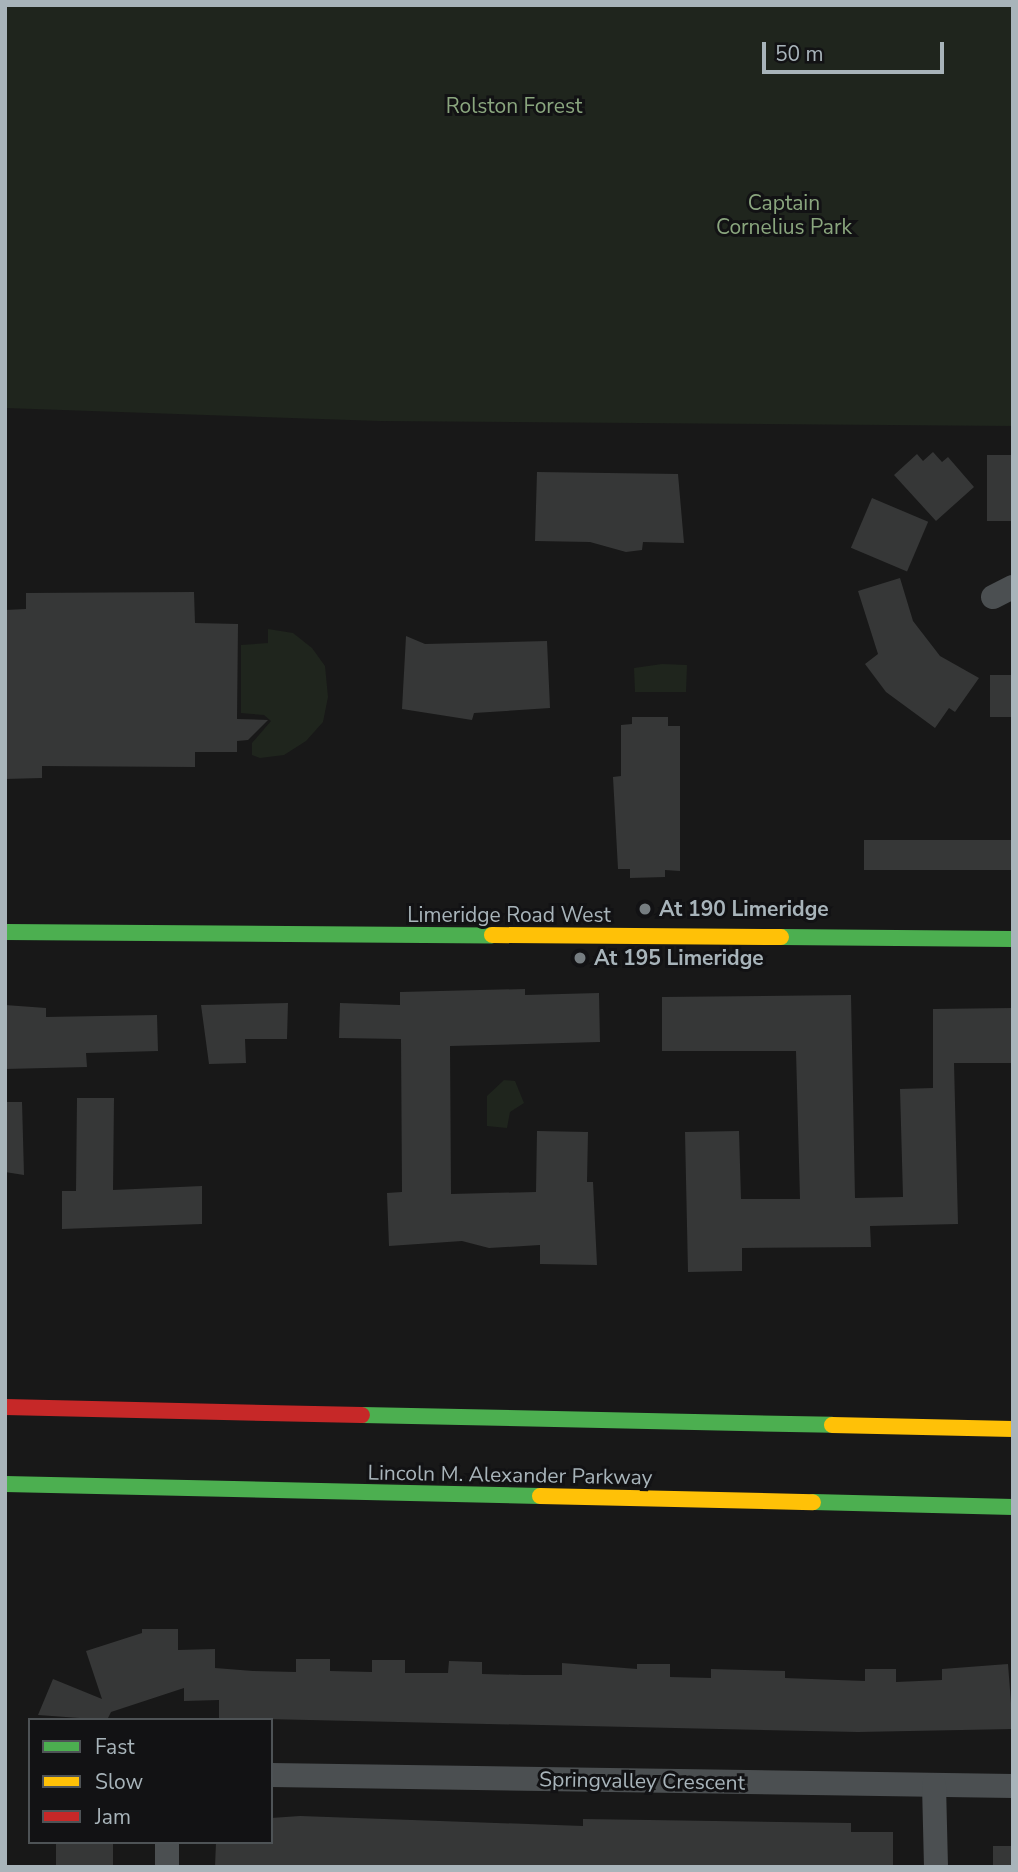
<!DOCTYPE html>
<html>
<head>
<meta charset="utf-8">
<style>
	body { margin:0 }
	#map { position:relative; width:1018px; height:1872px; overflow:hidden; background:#181818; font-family:"Nunito Sans",sans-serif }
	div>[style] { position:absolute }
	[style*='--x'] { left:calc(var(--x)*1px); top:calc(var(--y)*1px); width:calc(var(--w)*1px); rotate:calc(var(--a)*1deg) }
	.green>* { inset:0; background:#1f251d }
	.building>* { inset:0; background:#363737; transform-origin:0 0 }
	.street>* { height:24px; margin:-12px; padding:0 12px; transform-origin:12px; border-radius:12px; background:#4b4f51 }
	.fast>* { height:16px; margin:-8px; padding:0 8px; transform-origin:8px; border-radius:8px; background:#4caf50 }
	.slow>* { height:16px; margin:-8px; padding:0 8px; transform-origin:8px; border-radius:8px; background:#ffc107 }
	.jam>* { height:16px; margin:-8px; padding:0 8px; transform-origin:8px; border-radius:8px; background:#c62828 }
	.dots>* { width:19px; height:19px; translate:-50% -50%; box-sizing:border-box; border:4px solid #121214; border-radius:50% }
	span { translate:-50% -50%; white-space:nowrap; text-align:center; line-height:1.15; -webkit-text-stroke:6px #121214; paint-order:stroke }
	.park-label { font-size:21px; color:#8aa67e }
	.poi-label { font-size:21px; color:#a8b4ba; font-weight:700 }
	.left { translate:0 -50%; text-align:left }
	.street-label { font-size:21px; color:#a8b4ba }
	.frame { position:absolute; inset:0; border:7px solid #a8b4ba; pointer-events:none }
	.legend { position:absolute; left:28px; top:1718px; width:245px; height:126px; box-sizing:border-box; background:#121214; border:2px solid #4e5356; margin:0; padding:9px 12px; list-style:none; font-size:21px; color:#a8b4ba }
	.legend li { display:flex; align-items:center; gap:14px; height:35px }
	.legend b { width:35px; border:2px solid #4e5356 }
	.scale { position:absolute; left:762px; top:42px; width:182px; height:32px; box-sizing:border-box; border:4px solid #a8b4ba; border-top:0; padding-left:9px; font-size:21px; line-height:24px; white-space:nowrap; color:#a8b4ba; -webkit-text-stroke:5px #121214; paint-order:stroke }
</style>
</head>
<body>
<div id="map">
	<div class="green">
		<i style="clip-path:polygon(5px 5px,1013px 5px,1013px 426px,380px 421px,5px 408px)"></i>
		<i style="clip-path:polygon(268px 629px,293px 633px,312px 648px,325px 666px,328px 697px,323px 722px,306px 741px,284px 755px,260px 758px,252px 755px,252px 743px,271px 721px,264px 715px,241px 713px,241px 645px,268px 643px)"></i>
		<i style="clip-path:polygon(662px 664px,687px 665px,686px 692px,635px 692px,634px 668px)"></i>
		<i style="clip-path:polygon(504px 1080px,515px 1081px,524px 1103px,510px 1112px,507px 1128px,487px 1126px,487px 1096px)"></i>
	</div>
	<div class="building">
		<i style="clip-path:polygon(933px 452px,942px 462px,948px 457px,974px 487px,936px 521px,894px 475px,917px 454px,923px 461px)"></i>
		<i style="left:987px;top:455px;width:26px;height:66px"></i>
		<i style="clip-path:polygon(537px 472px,678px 474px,684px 543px,643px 542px,642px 550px,626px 552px,590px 542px,535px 541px)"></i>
		<i style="left:872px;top:498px;width:61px;height:54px;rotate:23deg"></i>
		<i style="clip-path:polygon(900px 578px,913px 621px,940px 656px,979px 678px,955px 712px,949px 708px,935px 728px,886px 692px,865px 664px,878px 654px,858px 591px)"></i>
		<i style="clip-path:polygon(194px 592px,195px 623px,238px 624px,237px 719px,268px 720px,248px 740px,237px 741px,237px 752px,195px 752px,195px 767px,42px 766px,42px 778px,5px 779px,5px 610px,26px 609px,26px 593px)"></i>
		<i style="clip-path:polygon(406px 636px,425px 644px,547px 641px,550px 708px,474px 713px,472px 720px,402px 709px)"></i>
		<i style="left:990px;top:675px;width:23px;height:42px"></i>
		<i style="clip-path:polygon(632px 717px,668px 717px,668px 726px,680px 726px,680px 871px,665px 870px,665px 877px,630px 878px,630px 869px,618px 869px,613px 777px,621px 776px,621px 725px,632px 724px)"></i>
		<i style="left:864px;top:840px;width:149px;height:30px"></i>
		<i style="clip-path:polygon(525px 989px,525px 995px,599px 993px,600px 1042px,450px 1046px,451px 1194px,536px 1192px,537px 1131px,588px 1132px,587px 1182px,593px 1182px,597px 1265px,540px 1264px,540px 1245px,489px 1248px,462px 1241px,389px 1246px,387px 1193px,402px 1192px,401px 1039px,339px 1038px,340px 1003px,400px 1005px,400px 992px)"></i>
		<i style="clip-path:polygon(851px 995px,855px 1198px,903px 1197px,900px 1089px,933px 1088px,933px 1009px,1013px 1008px,1013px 1063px,954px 1063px,958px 1224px,870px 1226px,871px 1247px,742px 1248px,742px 1271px,688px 1272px,685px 1132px,739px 1131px,741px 1199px,800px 1199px,796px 1051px,662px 1051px,662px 997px)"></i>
		<i style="clip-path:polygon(288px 1003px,287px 1039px,245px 1039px,246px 1063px,209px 1064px,201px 1005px)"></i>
		<i style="clip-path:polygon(5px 1005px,46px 1008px,46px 1017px,157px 1015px,158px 1051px,86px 1053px,87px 1067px,5px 1069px)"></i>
		<i style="clip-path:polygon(77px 1098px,114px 1098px,113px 1190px,202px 1186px,202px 1224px,62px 1229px,62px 1191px,76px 1191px)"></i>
		<i style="clip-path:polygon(5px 1102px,22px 1102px,24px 1175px,5px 1172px)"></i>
		<i style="clip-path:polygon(142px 1629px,178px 1629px,178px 1650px,215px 1649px,215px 1668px,253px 1671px,296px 1672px,296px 1659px,330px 1659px,330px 1671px,372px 1672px,372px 1660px,405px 1660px,405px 1673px,448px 1673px,449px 1661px,482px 1662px,482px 1674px,524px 1675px,562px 1675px,562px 1663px,637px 1669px,637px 1664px,670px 1664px,670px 1677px,711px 1678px,711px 1669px,745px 1670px,785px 1671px,785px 1678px,865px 1681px,865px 1669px,896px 1669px,896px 1682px,942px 1680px,942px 1669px,1008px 1664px,1013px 1729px,858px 1732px,219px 1718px,219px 1700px,184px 1701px,184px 1688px,111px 1712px,107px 1720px,38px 1715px,53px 1679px,102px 1699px,86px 1651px,142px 1633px)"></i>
		<i style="clip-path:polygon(300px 1816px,583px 1826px,583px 1819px,851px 1823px,851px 1832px,893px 1832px,893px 1867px,215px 1867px,216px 1842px,271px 1842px,271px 1818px)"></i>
		<i style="left:56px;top:1842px;width:57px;height:25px"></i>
		<i style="left:993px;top:1846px;width:20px;height:21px"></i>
	</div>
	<div class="street">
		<i style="--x:993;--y:597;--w:22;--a:-27"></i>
		<i style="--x:271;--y:1775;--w:742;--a:0.85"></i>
		<i style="--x:934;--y:1785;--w:82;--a:88.6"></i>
		<i style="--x:167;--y:1867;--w:25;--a:-90"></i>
	</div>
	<div class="fast">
		<i style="--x:5;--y:932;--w:487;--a:0.4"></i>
		<i style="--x:781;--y:937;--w:232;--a:0.5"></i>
		<i style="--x:362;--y:1415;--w:470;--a:1.2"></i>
		<i style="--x:5;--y:1484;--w:535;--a:1.28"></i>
		<i style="--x:813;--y:1502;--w:200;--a:1.4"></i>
	</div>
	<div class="slow">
		<i style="--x:492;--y:935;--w:289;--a:0.4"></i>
		<i style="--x:832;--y:1425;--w:181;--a:1.3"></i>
		<i style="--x:540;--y:1496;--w:273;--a:1.3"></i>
	</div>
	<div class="jam">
		<i style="--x:5;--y:1407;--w:357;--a:1.3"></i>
	</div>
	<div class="dots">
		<i style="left:645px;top:909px;background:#767d81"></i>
		<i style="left:580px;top:958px;background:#767d81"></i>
	</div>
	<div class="park-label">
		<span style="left:514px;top:106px">Rolston Forest</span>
		<span style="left:784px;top:215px">Captain<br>Cornelius Park</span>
	</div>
	<div class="poi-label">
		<span class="left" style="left:659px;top:909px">At 190 Limeridge</span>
		<span class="left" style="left:594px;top:958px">At 195 Limeridge</span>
	</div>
	<div class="street-label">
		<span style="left:509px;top:915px">Limeridge Road West</span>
		<span style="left:510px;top:1475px;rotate:1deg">Lincoln M. Alexander Parkway</span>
		<span style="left:642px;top:1781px;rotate:1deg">Springvalley Crescent</span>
	</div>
	<div class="frame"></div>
	<ul class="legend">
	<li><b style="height:9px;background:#4caf50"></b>Fast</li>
	<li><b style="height:9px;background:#ffc107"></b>Slow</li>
	<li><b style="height:9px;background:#c62828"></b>Jam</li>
	</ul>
	<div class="scale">50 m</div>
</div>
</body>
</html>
